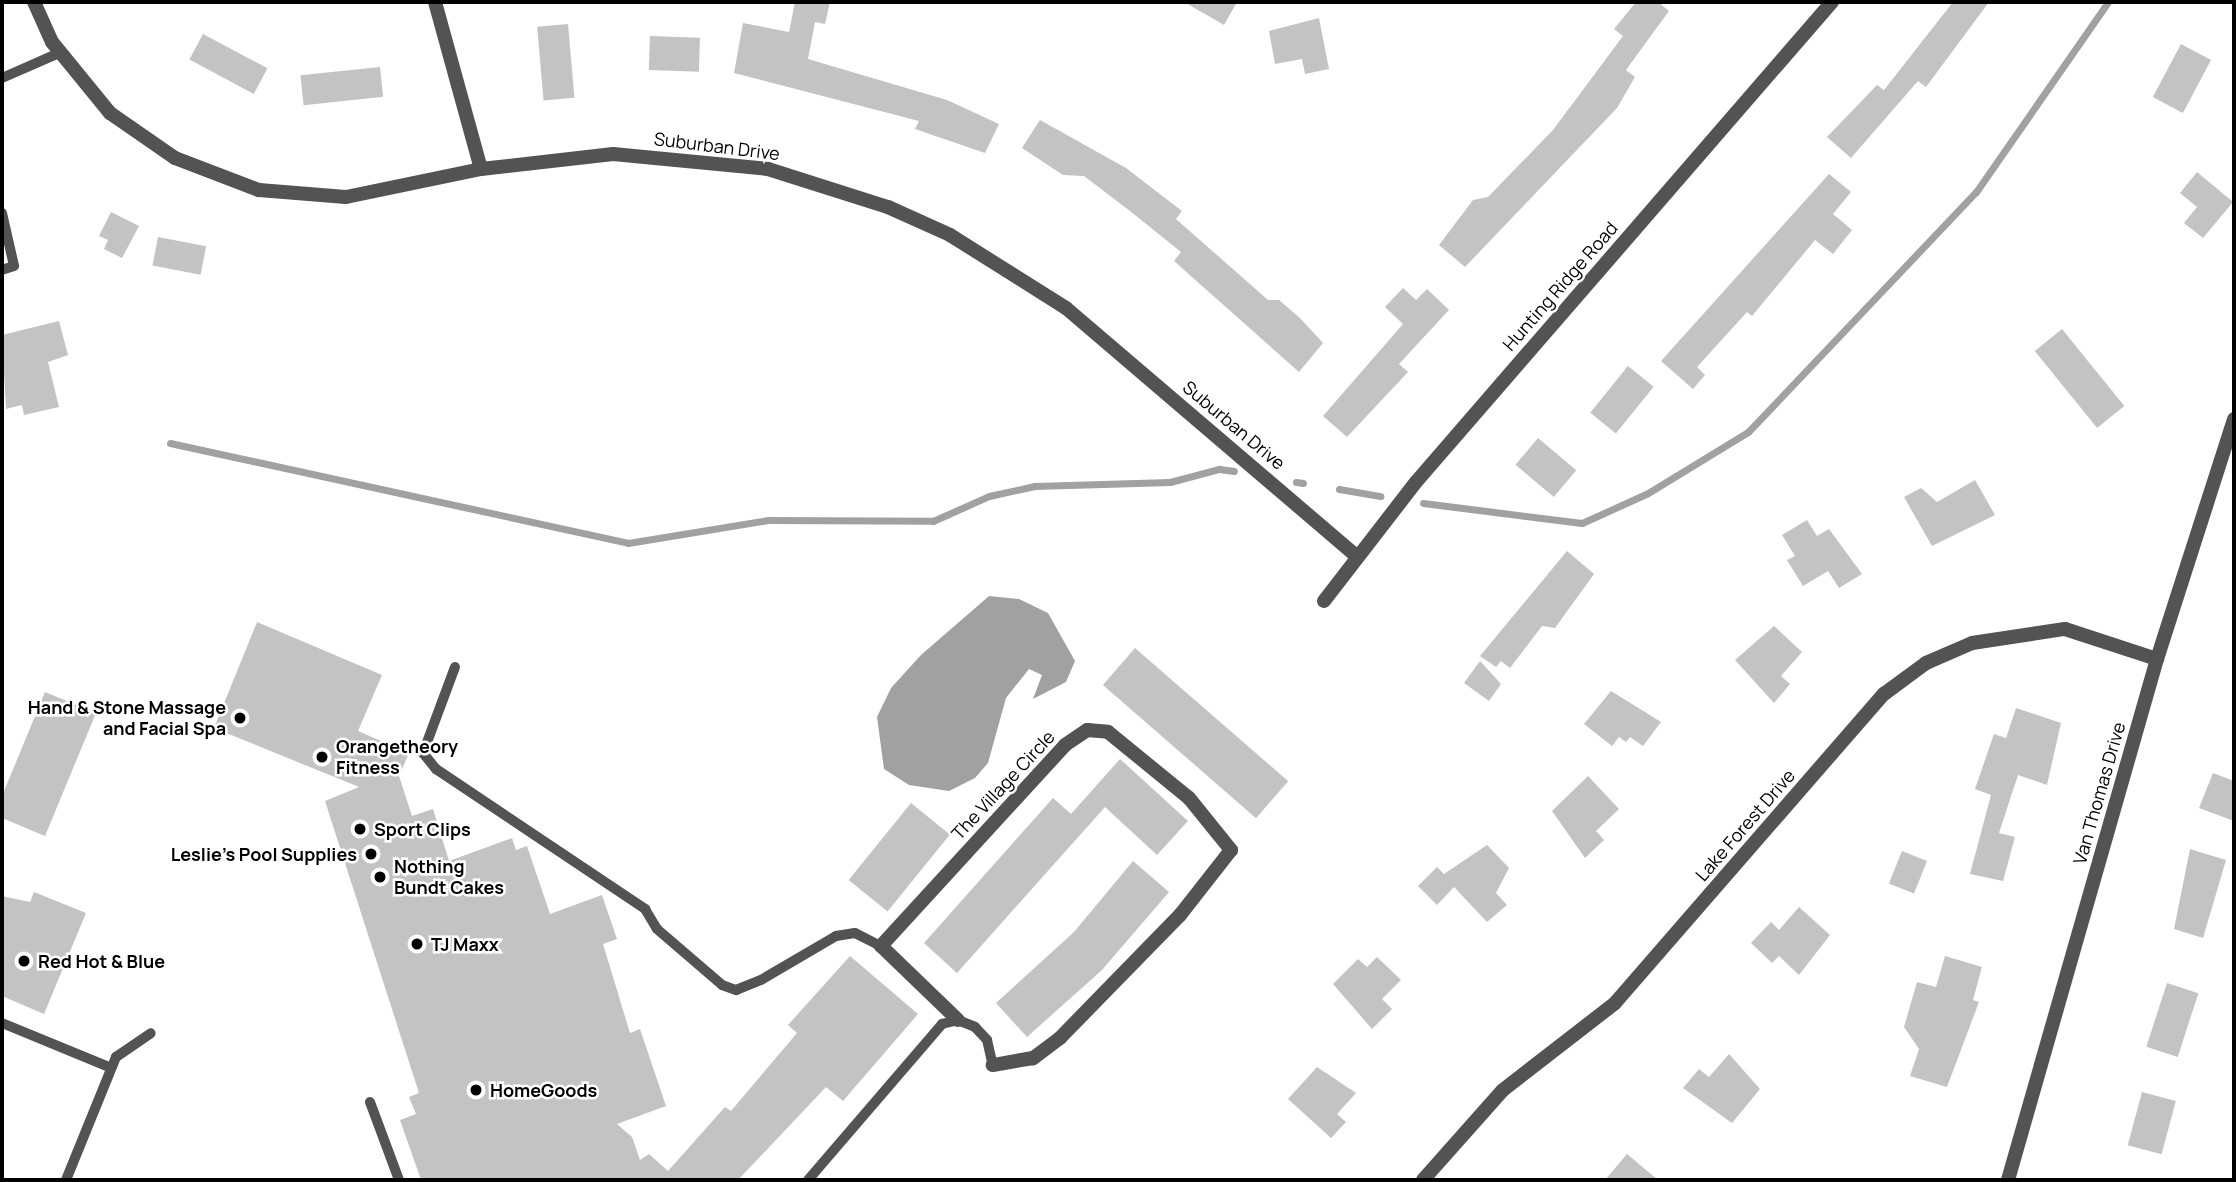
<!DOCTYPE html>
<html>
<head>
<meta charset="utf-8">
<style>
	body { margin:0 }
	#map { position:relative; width:2236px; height:1182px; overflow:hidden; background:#fff; font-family:Manrope,sans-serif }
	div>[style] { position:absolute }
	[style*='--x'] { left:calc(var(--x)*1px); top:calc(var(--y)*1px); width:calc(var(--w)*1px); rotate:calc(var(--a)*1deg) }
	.water>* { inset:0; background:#a1a1a1 }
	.stream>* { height:7px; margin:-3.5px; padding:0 3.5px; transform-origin:3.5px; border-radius:3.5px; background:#a1a1a1 }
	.building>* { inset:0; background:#c3c3c3; transform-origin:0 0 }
	.service>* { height:10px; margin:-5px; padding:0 5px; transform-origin:5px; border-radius:5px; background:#535353 }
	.minor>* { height:14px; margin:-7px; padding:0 7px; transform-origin:7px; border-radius:7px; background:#535353 }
	.dots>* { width:19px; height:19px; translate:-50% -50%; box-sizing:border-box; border:4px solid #fff; border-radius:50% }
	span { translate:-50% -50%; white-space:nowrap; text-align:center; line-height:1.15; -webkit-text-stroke:5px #fff; paint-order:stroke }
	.street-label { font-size:18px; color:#000 }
	.poi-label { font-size:18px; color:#000; font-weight:700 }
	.right { translate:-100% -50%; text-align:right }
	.left { translate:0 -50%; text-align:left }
	.frame { position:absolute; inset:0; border:4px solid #000; pointer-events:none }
</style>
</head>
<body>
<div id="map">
	<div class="water">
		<i style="clip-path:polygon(989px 596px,1019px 599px,1048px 613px,1075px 661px,1066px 682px,1033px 699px,1042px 675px,1029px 669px,1006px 698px,988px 763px,975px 778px,949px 791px,909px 785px,884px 769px,877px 717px,891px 688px,921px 655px)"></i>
	</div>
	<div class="stream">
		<i style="--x:170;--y:443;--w:469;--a:12.3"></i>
		<i style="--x:628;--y:543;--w:143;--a:-9.3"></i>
		<i style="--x:769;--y:520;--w:164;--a:0.3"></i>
		<i style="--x:933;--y:521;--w:61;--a:-24.1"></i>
		<i style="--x:989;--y:496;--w:47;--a:-12.3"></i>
		<i style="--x:1035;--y:486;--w:135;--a:-1.7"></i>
		<i style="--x:1170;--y:482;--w:51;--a:-14.9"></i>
		<i style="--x:1219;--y:469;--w:15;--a:8"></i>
		<i style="--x:1296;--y:482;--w:7;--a:8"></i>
		<i style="--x:1339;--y:489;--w:42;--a:9.7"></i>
		<i style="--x:1423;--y:503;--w:160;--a:7.2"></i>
		<i style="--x:1582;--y:523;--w:72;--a:-24.4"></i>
		<i style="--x:1648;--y:493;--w:117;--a:-31.4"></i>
		<i style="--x:1748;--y:432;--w:331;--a:-46.5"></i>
		<i style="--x:1976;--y:192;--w:231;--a:-55.2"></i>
	</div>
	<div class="building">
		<i style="clip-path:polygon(795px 2px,830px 2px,825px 24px,815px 22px,808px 59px,947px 100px,999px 124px,985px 153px,915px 129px,919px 121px,734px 73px,743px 23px,789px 32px)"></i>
		<i style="clip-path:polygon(1184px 2px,1237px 2px,1224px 25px)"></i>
		<i style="clip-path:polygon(1636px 2px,1658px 2px,1669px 11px,1626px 70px,1635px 77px,1617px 108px,1465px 267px,1439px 245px,1473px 200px,1488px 197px,1553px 130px,1623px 36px,1614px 29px)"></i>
		<i style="clip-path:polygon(1953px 2px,1989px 2px,1926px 87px,1918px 81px,1851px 158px,1827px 137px,1877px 85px,1884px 90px)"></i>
		<i style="clip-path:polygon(1319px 18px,1329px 69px,1305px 74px,1302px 59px,1275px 64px,1269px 31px)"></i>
		<i style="left:568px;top:24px;width:74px;height:31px;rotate:85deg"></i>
		<i style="left:203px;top:34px;width:73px;height:29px;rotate:28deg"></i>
		<i style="left:650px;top:36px;width:50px;height:34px;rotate:2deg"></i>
		<i style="left:2181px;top:44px;width:34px;height:60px;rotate:28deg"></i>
		<i style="left:380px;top:67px;width:30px;height:80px;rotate:84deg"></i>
		<i style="clip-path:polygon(1040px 120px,1126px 168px,1182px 211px,1176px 219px,1268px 300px,1279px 300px,1300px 318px,1323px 343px,1299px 372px,1174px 261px,1181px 252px,1130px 211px,1084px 176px,1063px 175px,1022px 148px)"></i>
		<i style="clip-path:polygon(2197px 172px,2233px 202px,2203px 238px,2184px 223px,2197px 207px,2180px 193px)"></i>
		<i style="clip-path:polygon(1829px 174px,1851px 192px,1833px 214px,1852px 230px,1833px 254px,1815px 240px,1752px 316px,1747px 312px,1697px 367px,1705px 375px,1693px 389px,1661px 361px)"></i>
		<i style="clip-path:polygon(111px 212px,139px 226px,122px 258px,104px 249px,108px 240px,99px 236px)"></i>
		<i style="left:158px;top:237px;width:49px;height:29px;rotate:11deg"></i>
		<i style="clip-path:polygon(1403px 288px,1416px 300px,1427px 289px,1449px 310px,1399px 364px,1408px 372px,1347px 437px,1323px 416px,1403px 324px,1385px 307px)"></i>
		<i style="clip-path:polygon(59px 321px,68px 355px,48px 362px,59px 407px,24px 415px,22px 405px,6px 409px,2px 335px)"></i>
		<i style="left:2062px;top:329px;width:99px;height:35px;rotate:51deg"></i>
		<i style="left:1628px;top:366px;width:33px;height:60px;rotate:39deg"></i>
		<i style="left:1538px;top:438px;width:50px;height:35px;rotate:40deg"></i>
		<i style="clip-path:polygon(1975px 480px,1995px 515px,1932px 546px,1904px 497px,1921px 488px,1937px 502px)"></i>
		<i style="clip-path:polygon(1807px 520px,1817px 536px,1829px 529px,1862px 574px,1839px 588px,1828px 571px,1803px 586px,1787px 560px,1795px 556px,1782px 535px)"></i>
		<i style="clip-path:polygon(1567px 551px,1594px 574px,1555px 628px,1542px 626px,1510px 668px,1501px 661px,1496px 667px,1480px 656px)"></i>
		<i style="clip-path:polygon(257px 622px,382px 675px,358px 731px,409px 753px,399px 776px,412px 816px,433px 809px,449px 861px,512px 838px,516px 850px,527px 846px,550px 914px,602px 895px,617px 939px,603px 944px,630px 1033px,640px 1029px,666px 1106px,617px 1124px,632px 1137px,640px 1160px,649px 1154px,668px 1171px,725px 1107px,731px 1111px,797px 1033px,788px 1025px,850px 956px,918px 1014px,843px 1101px,826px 1087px,738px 1180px,421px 1180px,400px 1120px,416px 1114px,409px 1097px,419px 1093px,325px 801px,359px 787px,214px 728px)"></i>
		<i style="clip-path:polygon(1774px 626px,1802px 652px,1781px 676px,1790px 684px,1774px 703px,1735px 660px)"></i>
		<i style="left:1135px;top:648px;width:203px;height:49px;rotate:41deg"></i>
		<i style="clip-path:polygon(1480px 661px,1501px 684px,1489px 701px,1464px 683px)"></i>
		<i style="clip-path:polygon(1611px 691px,1661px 722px,1643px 746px,1630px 737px,1626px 742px,1619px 737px,1612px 746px,1584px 724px)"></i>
		<i style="clip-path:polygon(45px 692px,96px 713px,45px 836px,2px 818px,2px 796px)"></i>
		<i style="clip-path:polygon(2016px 708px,2061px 723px,2047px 785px,2018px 775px,1999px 833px,2015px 837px,2003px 881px,1970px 874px,1991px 795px,1975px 789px,1994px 734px,2006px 738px)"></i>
		<i style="clip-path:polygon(1120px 759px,1188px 821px,1157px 855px,1105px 807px,957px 973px,924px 943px,1053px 798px,1071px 814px)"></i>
		<i style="clip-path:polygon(2213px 773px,2234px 781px,2234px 821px,2199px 808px)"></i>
		<i style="clip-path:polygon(1588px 776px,1619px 809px,1596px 831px,1604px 840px,1585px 858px,1552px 811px)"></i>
		<i style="left:911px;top:803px;width:50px;height:99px;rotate:39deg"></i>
		<i style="clip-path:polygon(1487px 845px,1509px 868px,1496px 893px,1507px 905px,1487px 922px,1454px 887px,1437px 905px,1418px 886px,1437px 867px,1444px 874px)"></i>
		<i style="clip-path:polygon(2190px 849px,2226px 860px,2203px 938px,2174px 929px)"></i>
		<i style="left:1902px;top:851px;width:27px;height:35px;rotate:22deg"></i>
		<i style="clip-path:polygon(1133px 861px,1169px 892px,1102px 970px,1027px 1037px,996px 1003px,1074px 932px)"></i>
		<i style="clip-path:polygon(34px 892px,86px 913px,44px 1014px,2px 996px,2px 896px,30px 902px)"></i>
		<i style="clip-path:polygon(1799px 907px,1830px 935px,1799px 975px,1779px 956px,1772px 963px,1751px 943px,1771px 922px,1779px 930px)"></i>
		<i style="clip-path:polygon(1945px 956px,1982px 967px,1973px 1000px,1979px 1002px,1947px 1087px,1910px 1076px,1919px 1049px,1904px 1027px,1917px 982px,1936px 987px)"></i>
		<i style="clip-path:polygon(1377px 957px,1401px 980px,1382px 999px,1392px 1009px,1372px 1029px,1333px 984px,1358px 959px,1367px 967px)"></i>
		<i style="left:2167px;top:983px;width:33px;height:67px;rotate:18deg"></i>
		<i style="clip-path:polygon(1729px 1054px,1760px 1089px,1732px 1123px,1683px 1088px,1699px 1069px,1709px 1077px)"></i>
		<i style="clip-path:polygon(1317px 1067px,1356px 1093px,1337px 1114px,1346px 1122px,1331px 1138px,1288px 1099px)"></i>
		<i style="left:2142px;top:1092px;width:35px;height:55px;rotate:15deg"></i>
		<i style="clip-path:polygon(1627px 1154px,1658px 1180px,1605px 1180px)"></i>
	</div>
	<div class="service">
		<i style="--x:2;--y:78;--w:62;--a:-23.7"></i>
		<i style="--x:2;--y:213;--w:54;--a:77.2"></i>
		<i style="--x:14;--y:266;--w:13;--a:162"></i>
		<i style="--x:455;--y:667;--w:92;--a:110.4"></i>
		<i style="--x:423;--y:753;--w:21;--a:51"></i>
		<i style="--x:436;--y:769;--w:252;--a:33.8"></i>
		<i style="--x:645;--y:909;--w:23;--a:59"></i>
		<i style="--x:657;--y:929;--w:86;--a:40.7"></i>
		<i style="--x:722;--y:985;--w:15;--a:20"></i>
		<i style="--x:736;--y:990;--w:27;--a:-22"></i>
		<i style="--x:761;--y:980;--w:87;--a:-30.4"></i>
		<i style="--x:836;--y:936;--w:19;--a:-9"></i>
		<i style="--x:855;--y:933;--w:29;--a:27"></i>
		<i style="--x:2;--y:1023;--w:118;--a:22.4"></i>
		<i style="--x:370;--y:1102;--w:83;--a:69.6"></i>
		<i style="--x:66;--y:1180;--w:133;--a:-67.9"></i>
		<i style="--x:116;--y:1057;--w:42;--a:-34.4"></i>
		<i style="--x:808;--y:1180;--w:206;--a:-49.3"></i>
		<i style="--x:942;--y:1024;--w:16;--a:-14"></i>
		<i style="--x:958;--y:1020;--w:18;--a:22"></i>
		<i style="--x:975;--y:1027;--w:18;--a:47"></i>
		<i style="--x:987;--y:1040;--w:26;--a:77"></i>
	</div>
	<div class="minor">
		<i style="--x:34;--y:2;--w:44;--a:65.8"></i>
		<i style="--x:52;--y:42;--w:92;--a:50.8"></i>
		<i style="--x:110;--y:113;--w:79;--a:34.7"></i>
		<i style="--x:175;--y:158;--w:90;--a:20.9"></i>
		<i style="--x:259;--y:190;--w:87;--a:4.6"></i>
		<i style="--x:346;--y:197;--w:138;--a:-11.7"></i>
		<i style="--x:481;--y:169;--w:133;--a:-6.5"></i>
		<i style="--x:613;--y:154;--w:156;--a:5.5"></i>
		<i style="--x:768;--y:169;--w:126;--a:17.6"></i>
		<i style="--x:888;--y:207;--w:68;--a:24.3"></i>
		<i style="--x:950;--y:235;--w:137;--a:32.2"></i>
		<i style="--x:1066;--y:308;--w:382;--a:40.5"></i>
		<i style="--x:435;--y:2;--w:173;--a:74.6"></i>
		<i style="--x:1324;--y:601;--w:150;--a:-52.3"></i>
		<i style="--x:1416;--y:482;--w:635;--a:-49.09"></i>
		<i style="--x:958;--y:1020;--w:107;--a:-136.1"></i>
		<i style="--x:881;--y:946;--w:273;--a:-47.5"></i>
		<i style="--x:1065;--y:745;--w:27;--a:-34"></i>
		<i style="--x:1087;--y:730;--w:21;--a:5"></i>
		<i style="--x:1108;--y:732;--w:104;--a:39.2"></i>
		<i style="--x:1189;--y:798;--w:67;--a:51.1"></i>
		<i style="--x:1231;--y:850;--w:83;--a:128.1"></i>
		<i style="--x:1180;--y:915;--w:172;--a:134.3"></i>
		<i style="--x:1060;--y:1038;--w:34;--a:143"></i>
		<i style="--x:1033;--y:1058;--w:41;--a:170.1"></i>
		<i style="--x:1423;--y:1180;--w:120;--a:-48.4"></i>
		<i style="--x:1503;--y:1090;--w:142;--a:-37.8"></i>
		<i style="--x:1615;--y:1003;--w:410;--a:-49"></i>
		<i style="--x:1884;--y:694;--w:52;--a:-36.4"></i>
		<i style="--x:1926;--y:663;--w:50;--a:-23.5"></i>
		<i style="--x:1972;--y:643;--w:94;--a:-8.6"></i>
		<i style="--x:2065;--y:629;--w:97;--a:18.1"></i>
		<i style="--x:2008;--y:1180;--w:542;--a:-74.04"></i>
		<i style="--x:2157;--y:659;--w:252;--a:-72.2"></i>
	</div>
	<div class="dots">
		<i style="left:240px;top:718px;background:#000"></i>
		<i style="left:322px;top:757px;background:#000"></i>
		<i style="left:360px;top:829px;background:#000"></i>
		<i style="left:371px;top:854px;background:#000"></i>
		<i style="left:380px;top:877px;background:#000"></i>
		<i style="left:417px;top:944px;background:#000"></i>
		<i style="left:24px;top:961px;background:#000"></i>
		<i style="left:476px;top:1090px;background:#000"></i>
	</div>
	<div class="street-label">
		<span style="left:717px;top:146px;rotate:7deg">Suburban Drive</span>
		<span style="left:1560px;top:286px;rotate:-49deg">Hunting Ridge Road</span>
		<span style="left:1234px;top:425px;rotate:40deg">Suburban Drive</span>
		<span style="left:1003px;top:785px;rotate:-47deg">The Village Circle</span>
		<span style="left:2099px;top:793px;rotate:-74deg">Van Thomas Drive</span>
		<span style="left:1745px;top:825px;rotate:-49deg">Lake Forest Drive</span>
	</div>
	<div class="poi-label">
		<span class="right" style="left:226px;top:718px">Hand &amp; Stone Massage<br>and Facial Spa</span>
		<span class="left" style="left:336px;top:757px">Orangetheory<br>Fitness</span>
		<span class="left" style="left:374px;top:829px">Sport Clips</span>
		<span class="right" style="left:357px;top:854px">Leslie's Pool Supplies</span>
		<span class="left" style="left:394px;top:877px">Nothing<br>Bundt Cakes</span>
		<span class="left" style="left:431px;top:944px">TJ Maxx</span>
		<span class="left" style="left:38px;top:961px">Red Hot &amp; Blue</span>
		<span class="left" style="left:490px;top:1090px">HomeGoods</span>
	</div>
	<div class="frame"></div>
</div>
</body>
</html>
